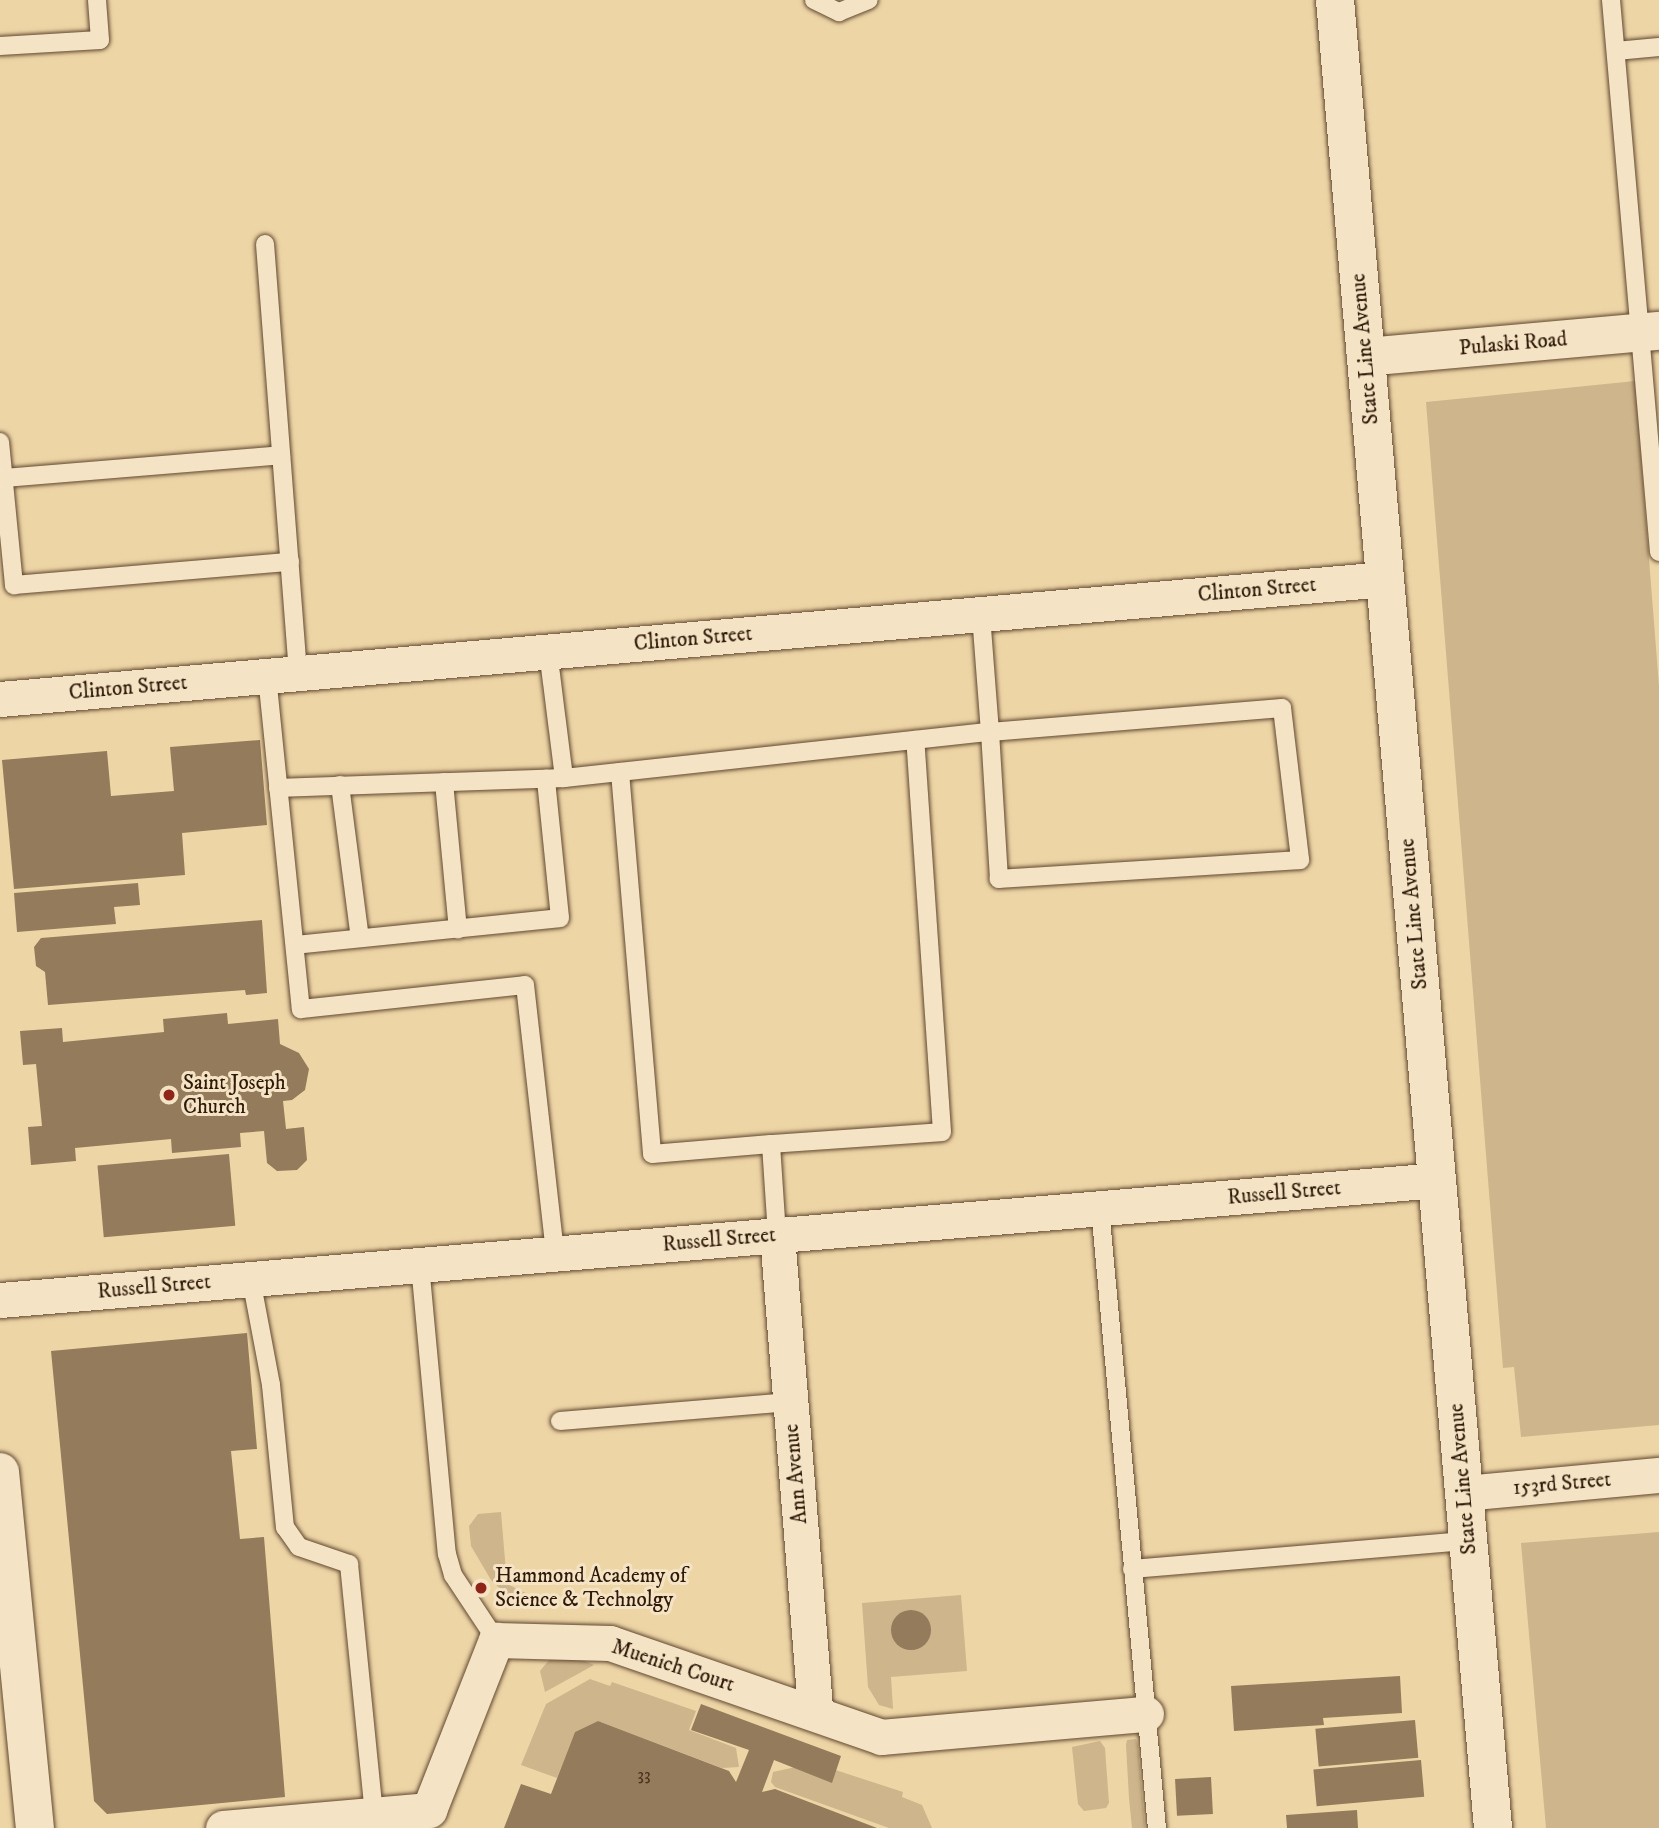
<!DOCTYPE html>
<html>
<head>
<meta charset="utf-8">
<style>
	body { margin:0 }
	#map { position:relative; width:1659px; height:1828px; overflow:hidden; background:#eed5a6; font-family:"IM FELL DW Pica",serif }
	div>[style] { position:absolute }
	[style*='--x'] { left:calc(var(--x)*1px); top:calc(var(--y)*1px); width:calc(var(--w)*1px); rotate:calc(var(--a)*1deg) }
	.green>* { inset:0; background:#ceb58b }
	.building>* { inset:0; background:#937b5b; transform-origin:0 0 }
	.round { border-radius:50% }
	.roads { filter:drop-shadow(0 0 2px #604830) drop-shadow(0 0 2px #604830) }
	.service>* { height:18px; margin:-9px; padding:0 9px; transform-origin:9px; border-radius:9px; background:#f4e4c5 }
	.minor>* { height:35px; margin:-17.5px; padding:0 17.5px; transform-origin:17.5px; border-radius:17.5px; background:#f4e4c5 }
	.tertiary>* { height:38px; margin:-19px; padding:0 19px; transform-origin:19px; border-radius:19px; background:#f4e4c5 }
	.secondary>* { height:38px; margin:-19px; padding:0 19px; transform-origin:19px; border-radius:19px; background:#f4e4c5 }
	.dots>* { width:19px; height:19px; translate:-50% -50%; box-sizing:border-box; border:4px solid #f4e4c5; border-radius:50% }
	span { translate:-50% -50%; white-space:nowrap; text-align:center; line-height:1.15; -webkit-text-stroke:6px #f4e4c5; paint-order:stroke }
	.number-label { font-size:18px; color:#49321e }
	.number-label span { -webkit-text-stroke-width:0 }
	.street-label { font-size:21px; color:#301909 }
	.poi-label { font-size:21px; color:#301909 }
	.left { translate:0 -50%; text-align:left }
</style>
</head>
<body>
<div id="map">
	<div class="green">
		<i style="clip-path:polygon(1635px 381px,1659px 686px,1659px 1425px,1521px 1437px,1514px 1367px,1503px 1368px,1426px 402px)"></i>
		<i style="clip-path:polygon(501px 1512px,507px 1584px,530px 1595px,531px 1604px,520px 1608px,491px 1580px,471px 1546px,469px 1526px,478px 1514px)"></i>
		<i style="clip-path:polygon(1659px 1532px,1659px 1828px,1546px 1828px,1521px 1543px)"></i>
		<i style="clip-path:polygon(961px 1595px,967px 1671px,891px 1677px,893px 1709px,879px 1705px,868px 1687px,862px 1603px)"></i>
		<i style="clip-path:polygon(578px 1658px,594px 1665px,545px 1692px,540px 1671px,549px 1660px)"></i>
		<i style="clip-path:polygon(590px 1679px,610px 1686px,612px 1682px,696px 1711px,689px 1730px,736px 1748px,739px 1767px,722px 1768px,598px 1721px,575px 1732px,557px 1778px,521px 1765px,546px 1704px)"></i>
		<i style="clip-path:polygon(1136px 1739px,1138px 1746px,1145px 1828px,1132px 1828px,1129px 1798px,1126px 1745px,1127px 1740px)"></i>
		<i style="clip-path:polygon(1100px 1741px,1105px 1748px,1109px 1803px,1106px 1808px,1084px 1811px,1078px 1804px,1072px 1747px)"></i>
		<i style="clip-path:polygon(814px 1763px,903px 1792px,902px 1797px,922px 1805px,932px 1828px,889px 1828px,775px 1787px,771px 1782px,773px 1772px)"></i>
	</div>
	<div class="building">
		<i style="clip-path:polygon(260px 740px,267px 825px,182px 833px,185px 875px,14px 889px,2px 760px,107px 751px,111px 796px,174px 791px,170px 747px)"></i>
		<i style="clip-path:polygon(138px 883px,140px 905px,114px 907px,116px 924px,17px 932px,14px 893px)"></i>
		<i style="clip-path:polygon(262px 920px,267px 993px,246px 995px,245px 990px,48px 1005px,45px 972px,36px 966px,34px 947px,41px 938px)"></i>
		<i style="clip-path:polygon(227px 1013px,228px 1024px,278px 1019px,280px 1044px,299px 1053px,309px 1069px,305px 1090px,292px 1100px,283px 1101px,286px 1129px,304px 1127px,307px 1160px,297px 1170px,277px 1171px,267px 1163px,264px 1131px,240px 1133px,241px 1147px,172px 1153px,171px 1139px,75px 1148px,76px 1161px,31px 1165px,28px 1127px,42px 1126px,36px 1064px,23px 1065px,20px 1031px,62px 1028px,63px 1042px,164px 1032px,163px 1019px)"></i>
		<i style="left:229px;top:1154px;width:72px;height:132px;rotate:85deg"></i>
		<i style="clip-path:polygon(247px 1333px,257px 1449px,231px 1451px,240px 1539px,264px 1537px,285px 1797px,107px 1814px,94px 1801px,51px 1351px)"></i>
		<i class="round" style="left:891px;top:1610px;width:40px;height:40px"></i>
		<i style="clip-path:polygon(1400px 1676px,1402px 1713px,1323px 1718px,1324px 1725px,1234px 1731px,1231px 1686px)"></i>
		<i style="clip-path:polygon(701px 1704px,841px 1756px,832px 1783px,774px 1760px,762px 1792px,775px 1789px,877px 1828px,504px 1828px,521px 1784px,551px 1794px,575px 1732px,598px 1721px,729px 1771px,736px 1782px,749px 1750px,691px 1730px)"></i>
		<i style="left:1415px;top:1720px;width:38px;height:100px;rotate:85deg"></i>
		<i style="left:1421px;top:1760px;width:37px;height:108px;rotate:85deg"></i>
		<i style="left:1211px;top:1777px;width:37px;height:36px;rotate:87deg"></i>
		<i style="clip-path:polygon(1357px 1810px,1358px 1828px,1287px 1828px,1286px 1815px)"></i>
	</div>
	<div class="roads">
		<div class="service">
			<i style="--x:814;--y:0;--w:28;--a:26"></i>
			<i style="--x:839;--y:12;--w:32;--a:-22"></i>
			<i style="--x:1611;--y:0;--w:554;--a:85.03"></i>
			<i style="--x:0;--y:46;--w:100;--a:-3.4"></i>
			<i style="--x:100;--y:40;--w:40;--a:-94.3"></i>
			<i style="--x:1616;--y:51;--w:43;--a:-5.3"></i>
			<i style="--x:265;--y:244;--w:430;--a:85.6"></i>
			<i style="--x:0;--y:442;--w:144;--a:84.4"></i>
			<i style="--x:14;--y:585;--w:277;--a:-4.8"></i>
			<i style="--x:4;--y:478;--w:278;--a:-4.7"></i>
			<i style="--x:548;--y:651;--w:128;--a:82.8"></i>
			<i style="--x:267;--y:676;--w:335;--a:84.2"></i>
			<i style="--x:301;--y:1009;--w:225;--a:-6.1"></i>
			<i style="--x:525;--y:985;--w:270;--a:83.6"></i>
			<i style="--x:620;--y:772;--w:383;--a:85.2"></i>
			<i style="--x:652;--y:1154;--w:119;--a:-4.8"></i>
			<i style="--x:444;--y:782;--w:148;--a:84.6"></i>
			<i style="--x:340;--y:785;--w:154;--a:82.6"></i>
			<i style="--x:278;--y:788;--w:286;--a:-2"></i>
			<i style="--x:564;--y:778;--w:428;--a:-6.2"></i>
			<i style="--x:990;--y:732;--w:293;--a:-4.7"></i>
			<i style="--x:1282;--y:708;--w:153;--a:83.2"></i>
			<i style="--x:1300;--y:860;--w:302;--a:176.4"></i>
			<i style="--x:999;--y:879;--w:147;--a:-93.5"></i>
			<i style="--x:990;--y:732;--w:116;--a:-94.4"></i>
			<i style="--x:295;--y:945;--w:266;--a:-5.8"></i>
			<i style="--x:560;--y:918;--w:140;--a:-95.8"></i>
			<i style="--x:1100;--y:1208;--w:623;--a:84.75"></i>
			<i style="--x:777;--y:1235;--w:91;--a:-93.8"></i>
			<i style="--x:771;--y:1144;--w:171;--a:-4"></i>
			<i style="--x:942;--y:1132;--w:393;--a:-93.9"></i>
			<i style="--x:420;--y:1265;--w:290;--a:84.7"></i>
			<i style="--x:447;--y:1554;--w:22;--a:74"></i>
			<i style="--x:453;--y:1575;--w:78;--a:56.5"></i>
			<i style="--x:251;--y:1279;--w:108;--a:79.3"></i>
			<i style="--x:271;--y:1385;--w:143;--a:84.4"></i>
			<i style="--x:285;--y:1527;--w:24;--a:55"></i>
			<i style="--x:299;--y:1547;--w:53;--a:18.8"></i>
			<i style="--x:349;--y:1564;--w:252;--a:84.3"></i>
			<i style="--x:560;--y:1421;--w:231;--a:-4.7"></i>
			<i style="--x:1132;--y:1569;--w:337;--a:-4.8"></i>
		</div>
		<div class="minor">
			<i style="--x:0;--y:699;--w:1390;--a:-4.95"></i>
			<i style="--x:777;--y:1235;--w:479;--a:85.4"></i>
			<i style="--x:0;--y:1300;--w:1442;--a:-4.77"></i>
			<i style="--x:1464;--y:1493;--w:196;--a:-5.3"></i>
			<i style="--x:223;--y:1828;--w:207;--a:-5"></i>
			<i style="--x:429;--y:1810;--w:183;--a:-68.5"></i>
			<i style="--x:496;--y:1640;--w:114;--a:1.5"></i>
			<i style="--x:610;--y:1643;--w:287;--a:19.1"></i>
			<i style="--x:881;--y:1737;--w:266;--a:-5"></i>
		</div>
		<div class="tertiary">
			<i style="--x:1335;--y:0;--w:1835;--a:85.06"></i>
			<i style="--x:1366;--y:357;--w:294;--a:-5.1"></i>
		</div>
		<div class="secondary">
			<i style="--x:0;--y:1472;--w:358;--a:84.4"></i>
		</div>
	</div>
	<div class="dots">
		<i style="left:169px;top:1095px;background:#8f2418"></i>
		<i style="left:481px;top:1588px;background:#8f2418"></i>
	</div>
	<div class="number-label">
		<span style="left:644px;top:1775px">33</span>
	</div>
	<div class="street-label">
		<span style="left:1513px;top:344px;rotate:-5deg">Pulaski Road</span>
		<span style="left:1365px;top:349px;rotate:-95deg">State Line Avenue</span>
		<span style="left:1257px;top:590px;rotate:-5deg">Clinton Street</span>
		<span style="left:693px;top:639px;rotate:-5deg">Clinton Street</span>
		<span style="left:128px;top:688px;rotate:-5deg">Clinton Street</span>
		<span style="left:1414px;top:914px;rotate:-95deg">State Line Avenue</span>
		<span style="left:1284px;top:1193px;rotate:-5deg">Russell Street</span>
		<span style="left:719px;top:1240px;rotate:-5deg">Russell Street</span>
		<span style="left:154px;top:1287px;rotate:-5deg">Russell Street</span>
		<span style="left:796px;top:1474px;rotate:-95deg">Ann Avenue</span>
		<span style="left:1463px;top:1479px;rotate:-95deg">State Line Avenue</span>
		<span style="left:1562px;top:1484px;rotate:-5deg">153rd Street</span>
		<span style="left:673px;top:1666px;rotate:18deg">Muenich Court</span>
	</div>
	<div class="poi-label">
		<span class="left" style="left:183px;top:1095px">Saint Joseph<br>Church</span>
		<span class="left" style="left:495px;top:1588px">Hammond Academy of<br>Science &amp; Technolgy</span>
	</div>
</div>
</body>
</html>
